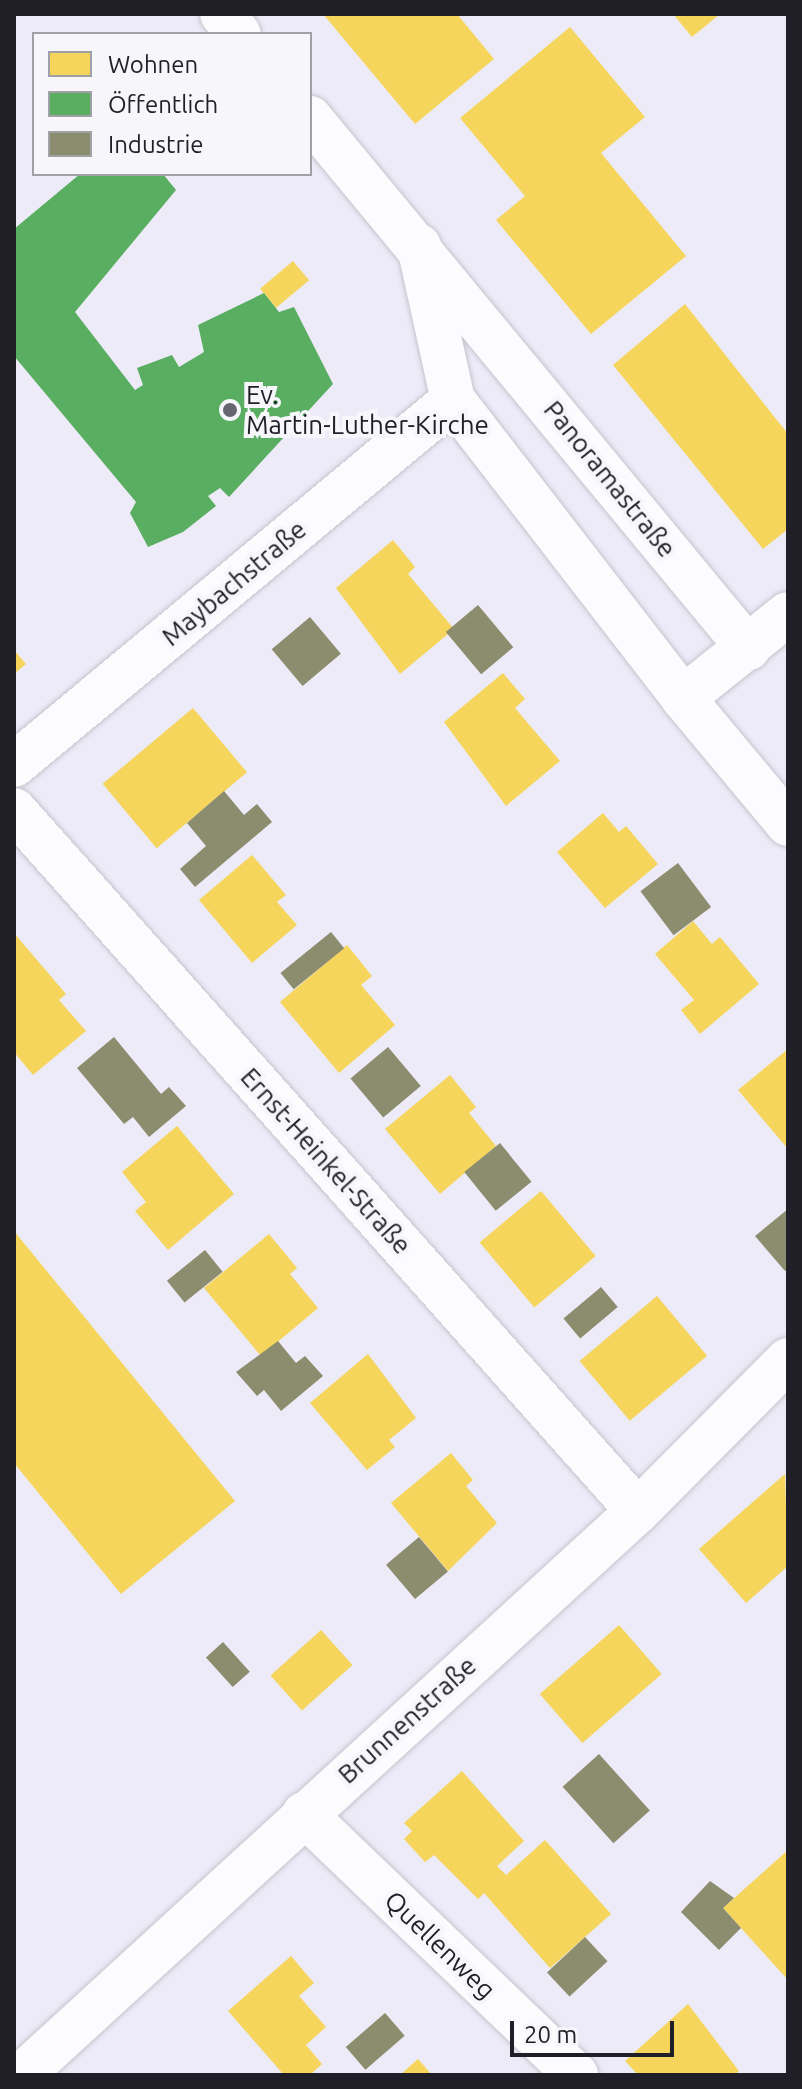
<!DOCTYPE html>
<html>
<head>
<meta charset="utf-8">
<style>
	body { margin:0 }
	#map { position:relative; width:802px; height:2089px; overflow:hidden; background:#ecebf7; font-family:Ubuntu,sans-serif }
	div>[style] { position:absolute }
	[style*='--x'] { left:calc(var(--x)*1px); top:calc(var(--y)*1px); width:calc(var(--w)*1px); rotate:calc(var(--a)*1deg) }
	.homes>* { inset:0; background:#f6d55c; transform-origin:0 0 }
	.public>* { inset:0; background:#5aae61 }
	.industry>* { inset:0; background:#8c8c6e; transform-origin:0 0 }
	.roads { filter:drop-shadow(0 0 2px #c6c4ce) drop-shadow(0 0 2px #c6c4ce) }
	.minor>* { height:44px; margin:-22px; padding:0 22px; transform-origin:22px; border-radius:22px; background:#fcfcfe }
	.dots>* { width:22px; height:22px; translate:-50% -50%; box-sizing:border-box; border:4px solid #f6f6fb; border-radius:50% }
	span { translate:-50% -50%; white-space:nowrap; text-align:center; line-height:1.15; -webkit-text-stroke:8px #f6f6fb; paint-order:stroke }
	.poi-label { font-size:26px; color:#201f28 }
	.left { translate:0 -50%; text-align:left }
	.street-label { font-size:26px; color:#201f28 }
	.frame { position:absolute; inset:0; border:16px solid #201f28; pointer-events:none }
	.legend { position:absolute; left:32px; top:32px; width:280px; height:144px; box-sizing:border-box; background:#f6f6fb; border:2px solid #a0a0a7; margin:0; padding:10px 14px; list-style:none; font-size:24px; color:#201f28 }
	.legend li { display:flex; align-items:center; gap:16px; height:40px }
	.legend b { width:40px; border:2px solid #a0a0a7 }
	.scale { position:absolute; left:510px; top:2021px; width:164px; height:36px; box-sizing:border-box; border:4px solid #201f28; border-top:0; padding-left:10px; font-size:24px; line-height:28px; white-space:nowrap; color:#201f28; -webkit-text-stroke:6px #f6f6fb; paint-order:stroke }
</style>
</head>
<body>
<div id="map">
	<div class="homes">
		<i style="clip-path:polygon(323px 14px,457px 14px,494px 59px,415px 124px)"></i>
		<i style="clip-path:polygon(673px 14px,720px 14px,692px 37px)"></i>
		<i style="clip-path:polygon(570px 27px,645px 117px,601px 153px,686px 256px,591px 334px,496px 220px,525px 196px,460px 118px)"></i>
		<i style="left:293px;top:261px;width:25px;height:43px;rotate:50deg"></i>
		<i style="clip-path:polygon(685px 304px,788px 434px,788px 529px,763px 549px,613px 365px)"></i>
		<i style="clip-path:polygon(393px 540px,415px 567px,408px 574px,454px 629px,400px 674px,336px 588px)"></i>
		<i style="clip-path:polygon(14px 650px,26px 664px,14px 674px)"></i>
		<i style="clip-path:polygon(503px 673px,525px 699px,515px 708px,560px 761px,506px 806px,444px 722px)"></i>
		<i style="left:193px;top:708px;width:84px;height:118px;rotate:50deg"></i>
		<i style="clip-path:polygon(603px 813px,619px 832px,626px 826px,658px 864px,605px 908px,557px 852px)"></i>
		<i style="clip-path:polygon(252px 855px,286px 895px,277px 902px,297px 925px,252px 963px,199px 900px)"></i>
		<i style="clip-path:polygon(693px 921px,712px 944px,720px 937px,759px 984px,700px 1034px,681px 1010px,694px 1000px,655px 954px)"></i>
		<i style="clip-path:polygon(14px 933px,66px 994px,59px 1000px,86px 1031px,33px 1075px,14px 1052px)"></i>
		<i style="clip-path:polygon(347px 945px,372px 976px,361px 985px,395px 1025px,339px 1073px,280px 1002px)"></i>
		<i style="clip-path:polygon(788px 1049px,788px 1149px,738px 1090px)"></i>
		<i style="clip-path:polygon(450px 1075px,476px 1107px,469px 1113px,496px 1146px,440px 1194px,385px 1129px)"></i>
		<i style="clip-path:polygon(177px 1126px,234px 1194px,168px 1250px,135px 1211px,146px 1202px,122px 1172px)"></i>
		<i style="left:541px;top:1191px;width:85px;height:80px;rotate:50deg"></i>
		<i style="clip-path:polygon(14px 1231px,235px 1501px,121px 1594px,14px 1463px)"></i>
		<i style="clip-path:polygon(269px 1234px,297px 1268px,290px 1274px,318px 1308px,261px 1356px,204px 1288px)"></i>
		<i style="left:657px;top:1296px;width:78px;height:101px;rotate:50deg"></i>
		<i style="clip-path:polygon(368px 1354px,416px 1418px,389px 1440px,395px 1447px,367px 1470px,310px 1403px)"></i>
		<i style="clip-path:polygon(451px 1453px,473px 1480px,466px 1486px,497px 1523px,448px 1571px,391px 1503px)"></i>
		<i style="clip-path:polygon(785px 1474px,788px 1566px,746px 1603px,699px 1549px)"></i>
		<i style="left:619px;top:1625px;width:65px;height:105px;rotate:49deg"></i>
		<i style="left:321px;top:1630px;width:47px;height:68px;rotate:48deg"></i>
		<i style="clip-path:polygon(462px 1771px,524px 1841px,497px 1866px,506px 1875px,545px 1840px,611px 1914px,550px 1968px,484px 1893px,478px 1899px,434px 1855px,425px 1862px,404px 1839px,412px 1831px,404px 1823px)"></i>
		<i style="clip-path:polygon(788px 1850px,788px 1980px,723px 1908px)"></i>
		<i style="clip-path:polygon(291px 1956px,314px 1983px,299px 1996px,326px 2027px,306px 2045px,322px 2064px,310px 2075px,284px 2075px,228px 2011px)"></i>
		<i style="clip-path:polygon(688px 2004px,739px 2071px,734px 2075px,638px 2075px,625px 2061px)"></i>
		<i style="clip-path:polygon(418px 2059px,432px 2075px,400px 2075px)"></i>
	</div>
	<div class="public">
		<i style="clip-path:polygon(80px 174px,163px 174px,176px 190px,75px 312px,135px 390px,143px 385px,137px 368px,172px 355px,179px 367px,204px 352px,198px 325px,264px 293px,279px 312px,294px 307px,333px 384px,229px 497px,220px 488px,208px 496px,216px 506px,183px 532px,148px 547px,130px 513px,136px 502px,14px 356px,14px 229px)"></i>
	</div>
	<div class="industry">
		<i style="left:478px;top:605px;width:55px;height:42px;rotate:50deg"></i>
		<i style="left:310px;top:617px;width:48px;height:50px;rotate:50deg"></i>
		<i style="clip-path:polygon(224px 791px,244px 815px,257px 804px,272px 822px,195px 887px,180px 869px,206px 846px,187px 823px)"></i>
		<i style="left:678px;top:863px;width:55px;height:47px;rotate:53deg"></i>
		<i style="left:331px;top:932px;width:21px;height:65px;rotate:51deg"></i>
		<i style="clip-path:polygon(114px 1037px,161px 1094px,169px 1087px,186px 1106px,149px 1137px,133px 1117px,124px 1124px,77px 1068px)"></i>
		<i style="left:388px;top:1047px;width:51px;height:49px;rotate:50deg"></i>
		<i style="left:500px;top:1143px;width:50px;height:46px;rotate:51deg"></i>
		<i style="clip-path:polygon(788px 1209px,788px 1269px,785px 1271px,755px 1236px)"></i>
		<i style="left:205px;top:1250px;width:28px;height:49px;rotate:51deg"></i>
		<i style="left:601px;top:1287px;width:26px;height:49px;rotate:50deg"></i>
		<i style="clip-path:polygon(278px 1341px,296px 1363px,305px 1356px,323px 1376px,281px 1411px,264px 1390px,257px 1396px,236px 1372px)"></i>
		<i style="left:419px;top:1537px;width:45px;height:43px;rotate:50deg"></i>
		<i style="left:223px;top:1642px;width:40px;height:23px;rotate:48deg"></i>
		<i style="left:599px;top:1754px;width:76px;height:49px;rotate:48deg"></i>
		<i style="clip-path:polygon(710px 1881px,734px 1898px,723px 1908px,741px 1928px,719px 1950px,681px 1912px)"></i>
		<i style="left:585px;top:1937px;width:33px;height:52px;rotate:47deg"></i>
		<i style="left:385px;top:2013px;width:30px;height:52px;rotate:49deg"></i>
	</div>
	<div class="roads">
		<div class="minor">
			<i style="--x:222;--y:14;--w:26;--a:50"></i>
			<i style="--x:310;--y:118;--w:688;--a:50.43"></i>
			<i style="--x:419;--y:246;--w:158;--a:77.6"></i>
			<i style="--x:453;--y:400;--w:376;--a:52.3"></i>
			<i style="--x:683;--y:698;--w:164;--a:50.2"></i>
			<i style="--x:683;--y:698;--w:134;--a:-38.7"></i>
			<i style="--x:14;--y:765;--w:571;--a:-39.74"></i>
			<i style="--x:14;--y:810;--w:938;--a:48.33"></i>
			<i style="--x:304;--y:1814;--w:377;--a:43.8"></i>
			<i style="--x:22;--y:2075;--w:835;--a:-42.48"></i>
			<i style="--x:638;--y:1511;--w:213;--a:-45.2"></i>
		</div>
	</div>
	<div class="dots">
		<i style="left:230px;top:410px;background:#676670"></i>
	</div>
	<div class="poi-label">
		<span class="left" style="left:246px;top:410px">Ev.<br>Martin-Luther-Kirche</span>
	</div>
	<div class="street-label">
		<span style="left:610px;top:479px;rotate:51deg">Panoramastraße</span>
		<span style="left:234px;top:583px;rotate:-40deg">Maybachstraße</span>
		<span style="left:326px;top:1161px;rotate:48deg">Ernst-Heinkel-Straße</span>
		<span style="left:407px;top:1720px;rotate:-42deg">Brunnenstraße</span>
		<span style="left:440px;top:1945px;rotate:44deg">Quellenweg</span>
	</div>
	<div class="frame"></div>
	<ul class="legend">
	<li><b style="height:22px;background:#f6d55c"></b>Wohnen</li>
	<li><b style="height:22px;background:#5aae61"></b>Öffentlich</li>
	<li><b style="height:22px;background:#8c8c6e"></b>Industrie</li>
	</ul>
	<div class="scale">20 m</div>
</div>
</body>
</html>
